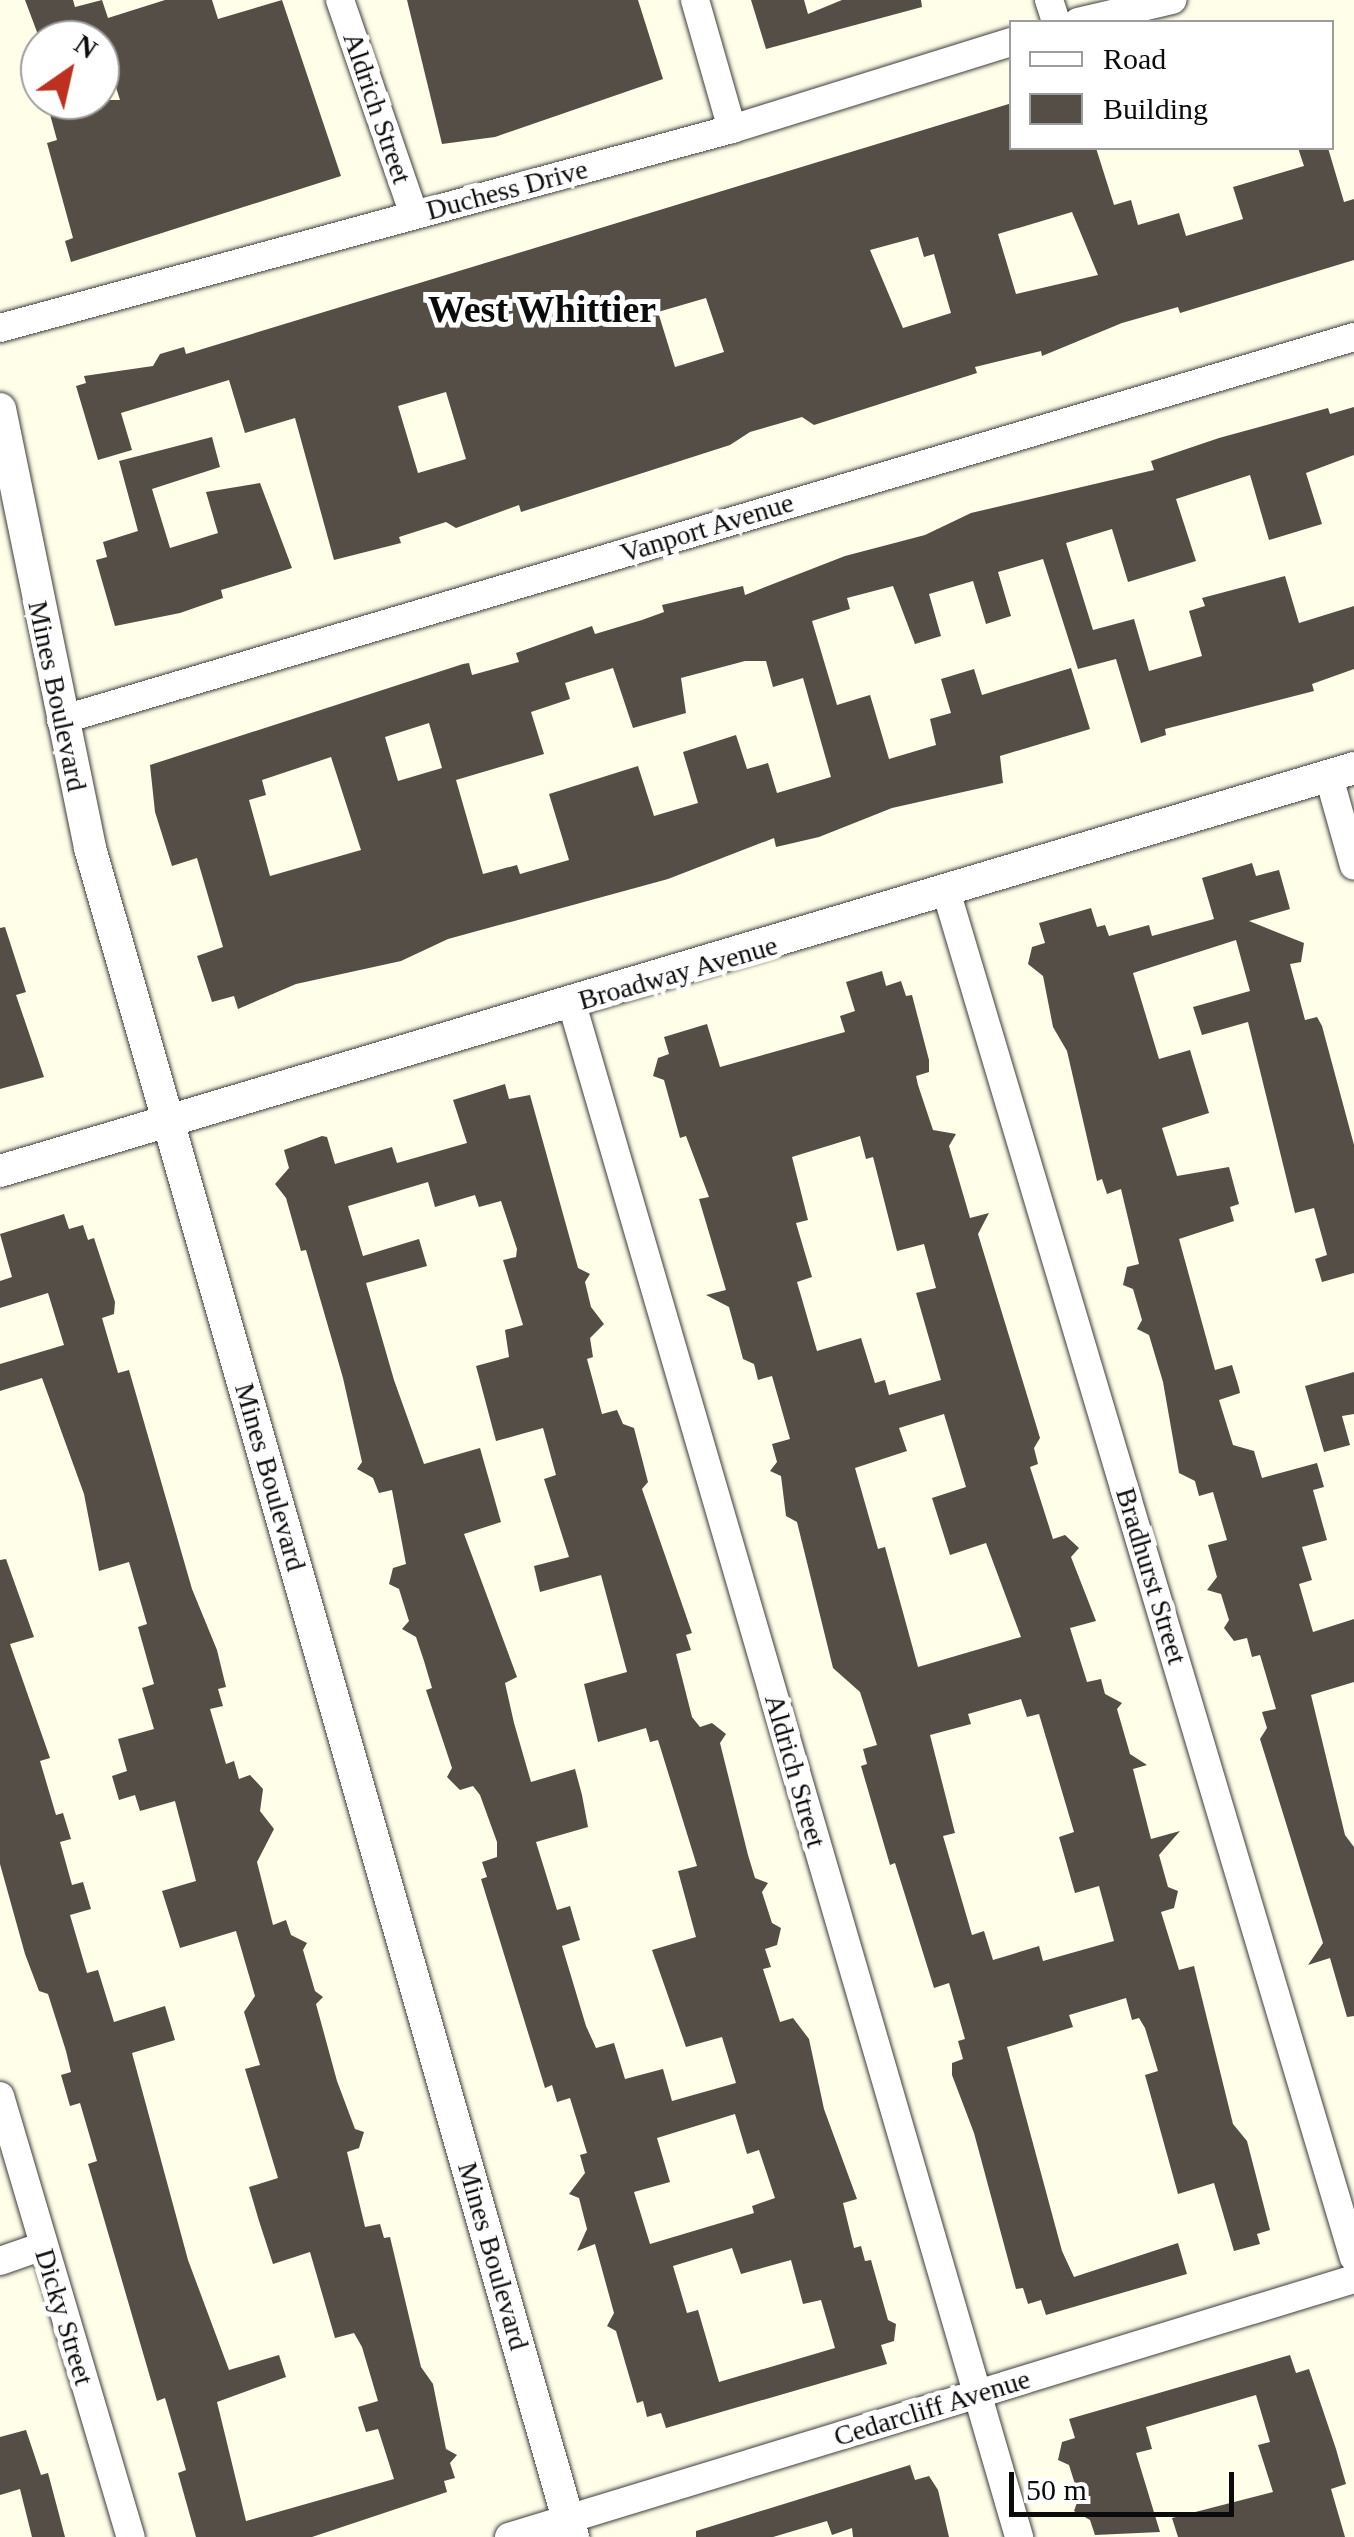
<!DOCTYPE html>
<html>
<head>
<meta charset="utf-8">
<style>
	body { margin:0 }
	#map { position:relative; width:1354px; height:2537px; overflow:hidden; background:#fffee8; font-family:"Times New Roman",serif }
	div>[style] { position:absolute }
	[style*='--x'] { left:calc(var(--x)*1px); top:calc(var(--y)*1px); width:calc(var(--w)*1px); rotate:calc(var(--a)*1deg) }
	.building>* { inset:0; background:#544e47 }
	.roads { filter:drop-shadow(0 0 2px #3e3e3e) drop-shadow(0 0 2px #3e3e3e) }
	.minor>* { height:28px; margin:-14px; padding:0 14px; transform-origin:14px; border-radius:14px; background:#fff }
	.tertiary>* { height:32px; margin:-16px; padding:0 16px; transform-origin:16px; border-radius:16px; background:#fff }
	span { translate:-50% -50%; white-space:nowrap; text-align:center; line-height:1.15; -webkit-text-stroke:10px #fff; paint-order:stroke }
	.street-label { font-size:28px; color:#0b0b0b }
	.district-label { font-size:38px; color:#0b0b0b; font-weight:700 }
	.legend { position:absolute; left:1009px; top:20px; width:325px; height:130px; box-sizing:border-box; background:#fff; border:2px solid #9d9d9d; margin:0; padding:12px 18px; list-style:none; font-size:30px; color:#0b0b0b }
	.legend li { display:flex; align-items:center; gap:20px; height:50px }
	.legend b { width:50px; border:2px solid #9d9d9d }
	.north { position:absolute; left:20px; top:20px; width:100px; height:100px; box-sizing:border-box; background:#fff; border:2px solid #9d9d9d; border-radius:50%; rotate:34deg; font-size:28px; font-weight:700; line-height:40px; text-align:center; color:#0b0b0b }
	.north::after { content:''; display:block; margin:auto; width:35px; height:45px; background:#be3120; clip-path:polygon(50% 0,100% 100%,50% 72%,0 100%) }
	.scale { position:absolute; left:1009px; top:2472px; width:225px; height:45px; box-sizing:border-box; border:5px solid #0b0b0b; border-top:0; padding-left:12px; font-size:30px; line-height:35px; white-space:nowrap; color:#0b0b0b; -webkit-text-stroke:8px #fff; paint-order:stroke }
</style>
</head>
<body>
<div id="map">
	<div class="building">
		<i style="clip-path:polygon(25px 0,73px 0,75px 7px,102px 0,108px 18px,165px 0,212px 0,218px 19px,282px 0,341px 176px,71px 262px,65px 241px,73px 238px,47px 143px,57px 140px,46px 100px,120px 100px,101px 40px,40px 40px)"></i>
		<i style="clip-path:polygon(407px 0,638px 0,663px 79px,495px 137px,442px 144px)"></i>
		<i style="clip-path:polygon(751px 0,804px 0,808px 14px,842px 0,921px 0,922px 7px,766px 49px)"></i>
		<i style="clip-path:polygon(evenodd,1012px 103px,1012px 148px,1096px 148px,1114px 205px,1131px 200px,1138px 225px,1179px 213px,1186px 236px,1243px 219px,1233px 187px,1304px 166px,1298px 148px,1328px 148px,1344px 202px,1354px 199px,1354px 260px,1180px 313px,1178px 307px,1122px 323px,1042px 356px,1041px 351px,975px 367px,977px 373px,814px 425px,802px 417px,750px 432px,730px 445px,521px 512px,519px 505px,456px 528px,446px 522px,399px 537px,401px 543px,334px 560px,295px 418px,245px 433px,229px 380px,121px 413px,132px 450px,98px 460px,76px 386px,86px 383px,84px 376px,153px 366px,160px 354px,184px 347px,186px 354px,1012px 103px,1072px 212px,1098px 275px,1016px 294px,998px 234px,1072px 212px,1012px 103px,918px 237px,924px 257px,934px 254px,951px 313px,903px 328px,870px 250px,918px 237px,1012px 103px,706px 298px,724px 352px,675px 367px,658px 312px,706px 298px,1012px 103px,446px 392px,466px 459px,418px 473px,398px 406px,446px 392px)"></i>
		<i style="clip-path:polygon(evenodd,1354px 407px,1354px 455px,1306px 473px,1322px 524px,1269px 540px,1250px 475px,1176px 499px,1196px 561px,1128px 582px,1112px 529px,1066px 543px,1093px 630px,1134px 619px,1149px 671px,1202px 656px,1189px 611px,1205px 606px,1202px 598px,1285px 576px,1299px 623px,1354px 606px,1354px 669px,1312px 684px,1314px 691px,1165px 729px,1166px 735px,1141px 743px,1116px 659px,1078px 669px,1043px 559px,998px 572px,1011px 616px,986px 624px,973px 581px,929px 594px,941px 636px,915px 644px,893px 586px,847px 598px,850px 609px,812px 621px,837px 705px,870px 695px,889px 759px,936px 745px,930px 719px,951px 713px,941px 679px,974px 669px,982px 695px,1071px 668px,1090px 729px,1000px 756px,1003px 783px,892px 808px,819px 837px,776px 847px,774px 838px,668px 879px,448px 939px,401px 961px,296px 984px,238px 1009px,234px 996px,212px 1002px,197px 956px,223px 947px,197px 858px,172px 866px,155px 812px,150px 765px,463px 664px,469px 663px,472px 675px,519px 662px,516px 653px,592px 626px,595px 634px,642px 620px,664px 612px,662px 605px,743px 586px,745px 595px,845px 556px,925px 535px,971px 513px,1154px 470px,1151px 461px,1219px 438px,1328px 408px,1330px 414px,1354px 407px,745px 661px,766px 661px,773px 687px,803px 678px,831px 777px,777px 793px,768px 763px,747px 769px,736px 735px,683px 752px,698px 803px,654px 816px,638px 766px,549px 794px,569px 860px,520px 874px,517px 865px,483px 874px,456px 780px,544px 754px,531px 712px,570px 699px,565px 683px,613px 668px,633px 728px,686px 713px,681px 678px,745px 661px,1354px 407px,429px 723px,442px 768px,398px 781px,385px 737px,429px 723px,1354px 407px,331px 757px,361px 850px,270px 876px,249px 800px,266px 795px,262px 780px,331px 757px)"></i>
		<i style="clip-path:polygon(212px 437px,220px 467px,152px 489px,170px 548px,218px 533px,206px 492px,260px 483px,292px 568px,221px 590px,223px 598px,180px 613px,115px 626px,96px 560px,107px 557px,103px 542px,138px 531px,119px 461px)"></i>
		<i style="clip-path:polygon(1252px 863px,1256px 876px,1279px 870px,1290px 909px,1249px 921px,1304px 943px,1301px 962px,1290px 964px,1305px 1020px,1317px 1017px,1322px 1026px,1354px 1145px,1354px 1273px,1322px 1282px,1315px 1259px,1327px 1255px,1314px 1208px,1295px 1213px,1248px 1022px,1202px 1035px,1193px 1007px,1250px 991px,1236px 940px,1133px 973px,1159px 1059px,1190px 1050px,1209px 1113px,1162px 1128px,1177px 1176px,1229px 1167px,1239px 1204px,1230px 1207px,1234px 1221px,1179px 1239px,1215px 1370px,1232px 1365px,1239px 1388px,1240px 1393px,1219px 1400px,1233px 1445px,1254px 1451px,1262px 1478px,1317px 1463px,1324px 1487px,1313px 1490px,1327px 1540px,1302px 1547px,1312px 1580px,1299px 1584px,1313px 1632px,1354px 1619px,1354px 1682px,1311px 1695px,1345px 1835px,1354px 1847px,1354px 2016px,1347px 2017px,1330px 1958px,1308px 1965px,1323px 1943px,1260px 1739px,1267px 1728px,1262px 1712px,1276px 1709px,1260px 1655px,1252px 1657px,1247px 1638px,1234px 1641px,1224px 1628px,1229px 1620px,1221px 1594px,1207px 1590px,1217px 1577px,1208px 1545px,1227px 1540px,1213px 1492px,1199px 1496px,1195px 1481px,1179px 1473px,1163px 1382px,1149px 1335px,1137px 1329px,1142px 1320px,1133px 1289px,1123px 1285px,1127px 1267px,1139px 1264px,1121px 1189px,1107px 1194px,1102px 1179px,1097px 1181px,1067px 1051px,1053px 1027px,1043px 976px,1028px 964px,1032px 947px,1045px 943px,1039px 923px,1091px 908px,1097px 927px,1105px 925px,1109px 936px,1149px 925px,1152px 936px,1214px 919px,1202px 878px)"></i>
		<i style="clip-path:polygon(5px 927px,26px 992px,16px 995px,44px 1077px,0 1089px,0 928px)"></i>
		<i style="clip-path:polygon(evenodd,882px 971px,886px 986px,901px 981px,906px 996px,912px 995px,929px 1060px,929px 1072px,916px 1076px,918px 1085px,933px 1130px,956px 1134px,949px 1146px,970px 1218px,989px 1213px,978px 1234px,1040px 1438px,1034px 1448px,1038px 1464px,1030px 1467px,1053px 1539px,1065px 1535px,1079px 1548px,1071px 1557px,1096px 1621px,1070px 1628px,1087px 1682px,1101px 1679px,1105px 1694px,1122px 1703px,1117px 1709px,1130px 1754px,1147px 1765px,1133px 1769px,1151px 1839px,1180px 1831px,1159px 1855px,1168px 1887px,1178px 1891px,1174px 1908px,1161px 1912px,1179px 1970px,1194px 1966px,1233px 2124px,1247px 2141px,1270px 2230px,1257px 2234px,1260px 2244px,1234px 2251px,1214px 2183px,1178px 2194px,1145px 2075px,1158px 2071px,1145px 2028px,1139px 2018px,1132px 2020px,1126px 1998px,1069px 2015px,1073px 2027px,1007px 2047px,1062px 2251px,1074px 2277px,1178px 2243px,1187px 2274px,1046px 2315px,1041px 2300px,1028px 2304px,1023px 2288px,1016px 2289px,974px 2133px,952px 2075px,952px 2063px,963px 2059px,958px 2041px,965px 2039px,949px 1983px,934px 1988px,895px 1863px,890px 1865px,861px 1766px,867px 1764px,863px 1749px,877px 1745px,860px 1692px,833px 1668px,797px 1522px,786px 1516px,781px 1476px,770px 1471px,777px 1462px,772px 1444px,790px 1439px,772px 1376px,758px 1380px,754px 1364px,743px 1359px,729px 1307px,706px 1295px,726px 1290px,699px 1199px,709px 1197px,686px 1136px,680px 1138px,664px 1080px,653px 1076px,658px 1058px,669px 1054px,664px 1037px,707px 1024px,720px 1067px,845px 1032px,840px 1016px,855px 1011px,846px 982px,882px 971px,860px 1136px,866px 1159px,873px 1157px,897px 1251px,924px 1244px,936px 1288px,916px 1293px,941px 1380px,889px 1395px,885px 1380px,875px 1383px,861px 1338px,817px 1351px,797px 1282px,812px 1277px,796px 1223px,808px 1220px,792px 1157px,860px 1136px,882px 971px,944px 1414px,966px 1487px,932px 1498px,950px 1555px,986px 1543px,1021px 1637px,918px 1667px,885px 1547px,878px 1549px,855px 1468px,907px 1451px,899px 1428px,944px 1414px,882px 971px,1021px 1699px,1027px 1717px,1039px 1714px,1074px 1832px,1059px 1837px,1075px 1893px,1099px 1886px,1114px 1941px,1043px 1961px,1039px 1946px,993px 1960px,984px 1931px,972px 1935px,943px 1836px,955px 1833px,930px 1735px,971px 1724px,968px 1714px,1021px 1699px)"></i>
		<i style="clip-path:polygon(evenodd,505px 1084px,509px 1099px,530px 1095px,578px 1268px,590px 1274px,585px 1282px,591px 1307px,604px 1324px,590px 1338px,593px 1357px,587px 1359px,602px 1414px,617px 1410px,623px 1424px,634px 1428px,648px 1482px,642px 1489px,692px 1633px,686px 1635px,691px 1650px,676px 1654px,692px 1717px,700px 1727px,712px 1723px,726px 1734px,720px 1743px,748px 1855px,755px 1878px,768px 1883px,762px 1892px,772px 1923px,781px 1928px,777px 1945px,765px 1949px,771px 1967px,763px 1969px,780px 2022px,793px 2018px,809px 2039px,824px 2109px,857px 2199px,843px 2203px,854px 2248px,861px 2246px,865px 2261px,871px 2260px,888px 2320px,896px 2324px,894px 2341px,881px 2345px,887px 2364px,666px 2428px,661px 2413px,647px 2417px,643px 2401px,637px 2403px,616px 2331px,607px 2326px,614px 2313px,595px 2244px,577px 2251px,587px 2229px,579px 2198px,569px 2194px,585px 2173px,580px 2155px,587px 2153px,570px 2098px,557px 2102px,552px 2085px,545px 2088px,481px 1879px,487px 1877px,482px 1862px,497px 1857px,497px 1842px,480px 1795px,473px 1786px,460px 1790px,447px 1777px,452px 1768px,426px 1690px,432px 1688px,424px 1661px,416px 1637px,402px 1629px,409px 1621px,399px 1589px,389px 1584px,393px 1568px,406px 1564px,392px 1490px,379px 1493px,373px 1478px,357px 1469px,362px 1462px,343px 1378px,306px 1250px,301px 1251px,286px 1198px,275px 1184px,289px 1168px,284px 1150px,322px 1136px,327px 1137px,335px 1164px,392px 1147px,397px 1163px,467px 1143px,453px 1100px,505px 1084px,428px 1182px,435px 1207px,475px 1195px,479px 1207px,501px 1201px,517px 1249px,516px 1257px,503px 1260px,523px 1325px,505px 1330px,509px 1357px,476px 1366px,496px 1441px,543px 1428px,556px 1475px,544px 1479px,569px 1557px,534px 1566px,540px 1592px,601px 1575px,627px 1672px,584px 1684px,598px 1742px,646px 1728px,650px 1742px,658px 1740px,697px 1866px,678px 1871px,696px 1937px,652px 1950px,686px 2047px,722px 2037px,736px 2083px,672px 2101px,663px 2069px,625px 2079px,614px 2043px,596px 2048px,586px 2026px,562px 1946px,580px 1940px,570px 1906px,557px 1910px,536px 1842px,588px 1827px,582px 1795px,575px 1769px,531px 1782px,514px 1723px,505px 1683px,517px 1677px,464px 1534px,501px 1522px,480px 1448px,424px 1464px,394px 1380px,366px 1283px,427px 1266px,419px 1239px,363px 1256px,348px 1206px,428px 1182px,505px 1084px,735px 2114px,747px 2154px,759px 2150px,775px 2198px,752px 2206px,754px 2213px,650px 2244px,634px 2192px,670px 2182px,657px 2138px,735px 2114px,505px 1084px,732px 2248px,741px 2274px,791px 2260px,803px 2304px,821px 2300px,835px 2348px,719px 2382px,698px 2310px,687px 2313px,673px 2266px,732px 2248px)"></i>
		<i style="clip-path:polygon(64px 1214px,69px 1229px,83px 1225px,88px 1240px,94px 1238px,115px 1302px,114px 1314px,102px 1318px,116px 1366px,118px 1373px,129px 1370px,192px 1589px,217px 1650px,226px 1687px,218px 1689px,223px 1706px,210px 1709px,226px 1764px,234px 1761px,239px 1779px,250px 1775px,263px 1789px,260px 1811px,274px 1829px,257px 1862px,273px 1925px,286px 1920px,291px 1935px,307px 1943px,303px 1950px,315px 1991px,323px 1997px,316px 2004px,337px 2081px,355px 2129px,364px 2132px,359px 2148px,347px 2152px,365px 2227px,380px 2224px,384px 2238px,390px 2237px,421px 2367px,433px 2384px,446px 2449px,457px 2455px,450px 2463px,455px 2478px,444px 2481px,447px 2492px,312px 2537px,196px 2537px,178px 2473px,186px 2470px,165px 2398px,157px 2401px,88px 2164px,97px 2161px,80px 2103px,70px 2106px,61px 2075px,71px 2072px,66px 2051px,48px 1994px,39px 1991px,25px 1954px,0 1864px,0 1560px,6px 1559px,34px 1637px,10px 1644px,50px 1758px,40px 1761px,56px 1815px,63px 1813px,71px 1839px,60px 1842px,72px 1885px,83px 1882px,91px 1909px,70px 1915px,87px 1973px,98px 1970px,114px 2022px,165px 2006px,175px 2040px,132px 2053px,188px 2260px,229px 2370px,279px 2355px,286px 2377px,217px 2402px,246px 2521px,394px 2479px,378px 2429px,366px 2432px,358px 2407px,378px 2401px,362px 2347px,354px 2333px,335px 2338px,310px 2252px,273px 2264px,259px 2221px,249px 2187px,278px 2178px,245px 2069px,260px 2065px,244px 2012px,255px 1996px,236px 1931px,180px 1948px,162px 1891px,196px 1881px,175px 1801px,140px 1811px,135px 1795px,119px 1800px,112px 1776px,127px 1771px,118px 1739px,154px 1729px,142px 1688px,154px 1684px,138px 1627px,147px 1624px,129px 1562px,99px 1571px,84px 1494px,42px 1378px,0 1391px,0 1364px,64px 1345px,48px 1293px,0 1308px,0 1281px,12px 1277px,0 1234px)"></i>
		<i style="clip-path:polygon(1354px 1372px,1354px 1414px,1342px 1416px,1350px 1445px,1324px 1452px,1305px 1386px)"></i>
		<i style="clip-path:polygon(1290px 2355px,1296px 2373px,1309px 2369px,1336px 2449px,1346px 2484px,1331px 2489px,1345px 2537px,1178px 2537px,1172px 2518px,1273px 2492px,1258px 2445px,1270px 2442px,1256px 2395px,1146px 2427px,1152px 2449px,1136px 2453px,1160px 2532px,1095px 2535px,1090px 2520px,1074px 2511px,1079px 2497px,1069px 2465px,1058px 2460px,1062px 2442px,1075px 2438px,1069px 2419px)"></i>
		<i style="clip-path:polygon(26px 2430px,41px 2475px,48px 2473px,65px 2537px,32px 2537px,20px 2489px,0 2495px,0 2437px)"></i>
		<i style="clip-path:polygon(910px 2465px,915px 2480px,929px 2476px,938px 2490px,949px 2537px,853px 2537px,852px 2528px,832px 2535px,827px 2521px,773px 2537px,696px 2537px,696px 2531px)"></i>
	</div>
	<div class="roads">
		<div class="minor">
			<i style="--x:340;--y:0;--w:227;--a:71"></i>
			<i style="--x:695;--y:0;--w:134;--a:74"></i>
			<i style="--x:1049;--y:0;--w:23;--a:72"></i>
			<i style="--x:1078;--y:22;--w:97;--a:-13.2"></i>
			<i style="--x:0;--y:328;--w:759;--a:-15.21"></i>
			<i style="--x:732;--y:129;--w:293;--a:-17.3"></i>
			<i style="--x:61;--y:720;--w:1349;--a:-16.5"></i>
			<i style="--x:1329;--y:777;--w:92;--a:74.3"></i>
			<i style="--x:947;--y:894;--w:1423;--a:73.39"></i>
			<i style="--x:572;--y:1004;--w:1597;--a:73.74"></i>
			<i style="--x:0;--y:2096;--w:460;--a:73.5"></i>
			<i style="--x:0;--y:2261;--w:46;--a:-19.2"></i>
			<i style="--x:509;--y:2537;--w:884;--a:-16.98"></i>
		</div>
		<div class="tertiary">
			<i style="--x:0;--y:409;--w:448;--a:78.4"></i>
			<i style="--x:90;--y:848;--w:1757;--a:74.04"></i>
			<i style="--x:0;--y:1171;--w:1413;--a:-16.57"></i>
		</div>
	</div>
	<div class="street-label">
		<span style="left:377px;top:108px;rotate:71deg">Aldrich Street</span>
		<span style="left:507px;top:190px;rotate:-15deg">Duchess Drive</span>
		<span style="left:707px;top:528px;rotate:-17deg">Vanport Avenue</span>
		<span style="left:57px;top:696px;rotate:78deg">Mines Boulevard</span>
		<span style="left:678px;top:973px;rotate:-16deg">Broadway Avenue</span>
		<span style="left:270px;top:1477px;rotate:74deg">Mines Boulevard</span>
		<span style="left:1151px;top:1576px;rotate:73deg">Bradhurst Street</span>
		<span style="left:795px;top:1771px;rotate:74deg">Aldrich Street</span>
		<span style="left:493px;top:2256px;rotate:74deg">Mines Boulevard</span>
		<span style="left:64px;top:2317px;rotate:73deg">Dicky Street</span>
		<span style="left:932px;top:2408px;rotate:-17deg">Cedarcliff Avenue</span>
	</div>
	<div class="district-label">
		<span style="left:542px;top:310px">West Whittier</span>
	</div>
	<ul class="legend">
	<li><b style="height:12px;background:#fff"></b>Road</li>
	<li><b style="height:28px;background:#544e47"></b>Building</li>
	</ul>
	<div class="north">N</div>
	<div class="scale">50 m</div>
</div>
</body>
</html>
